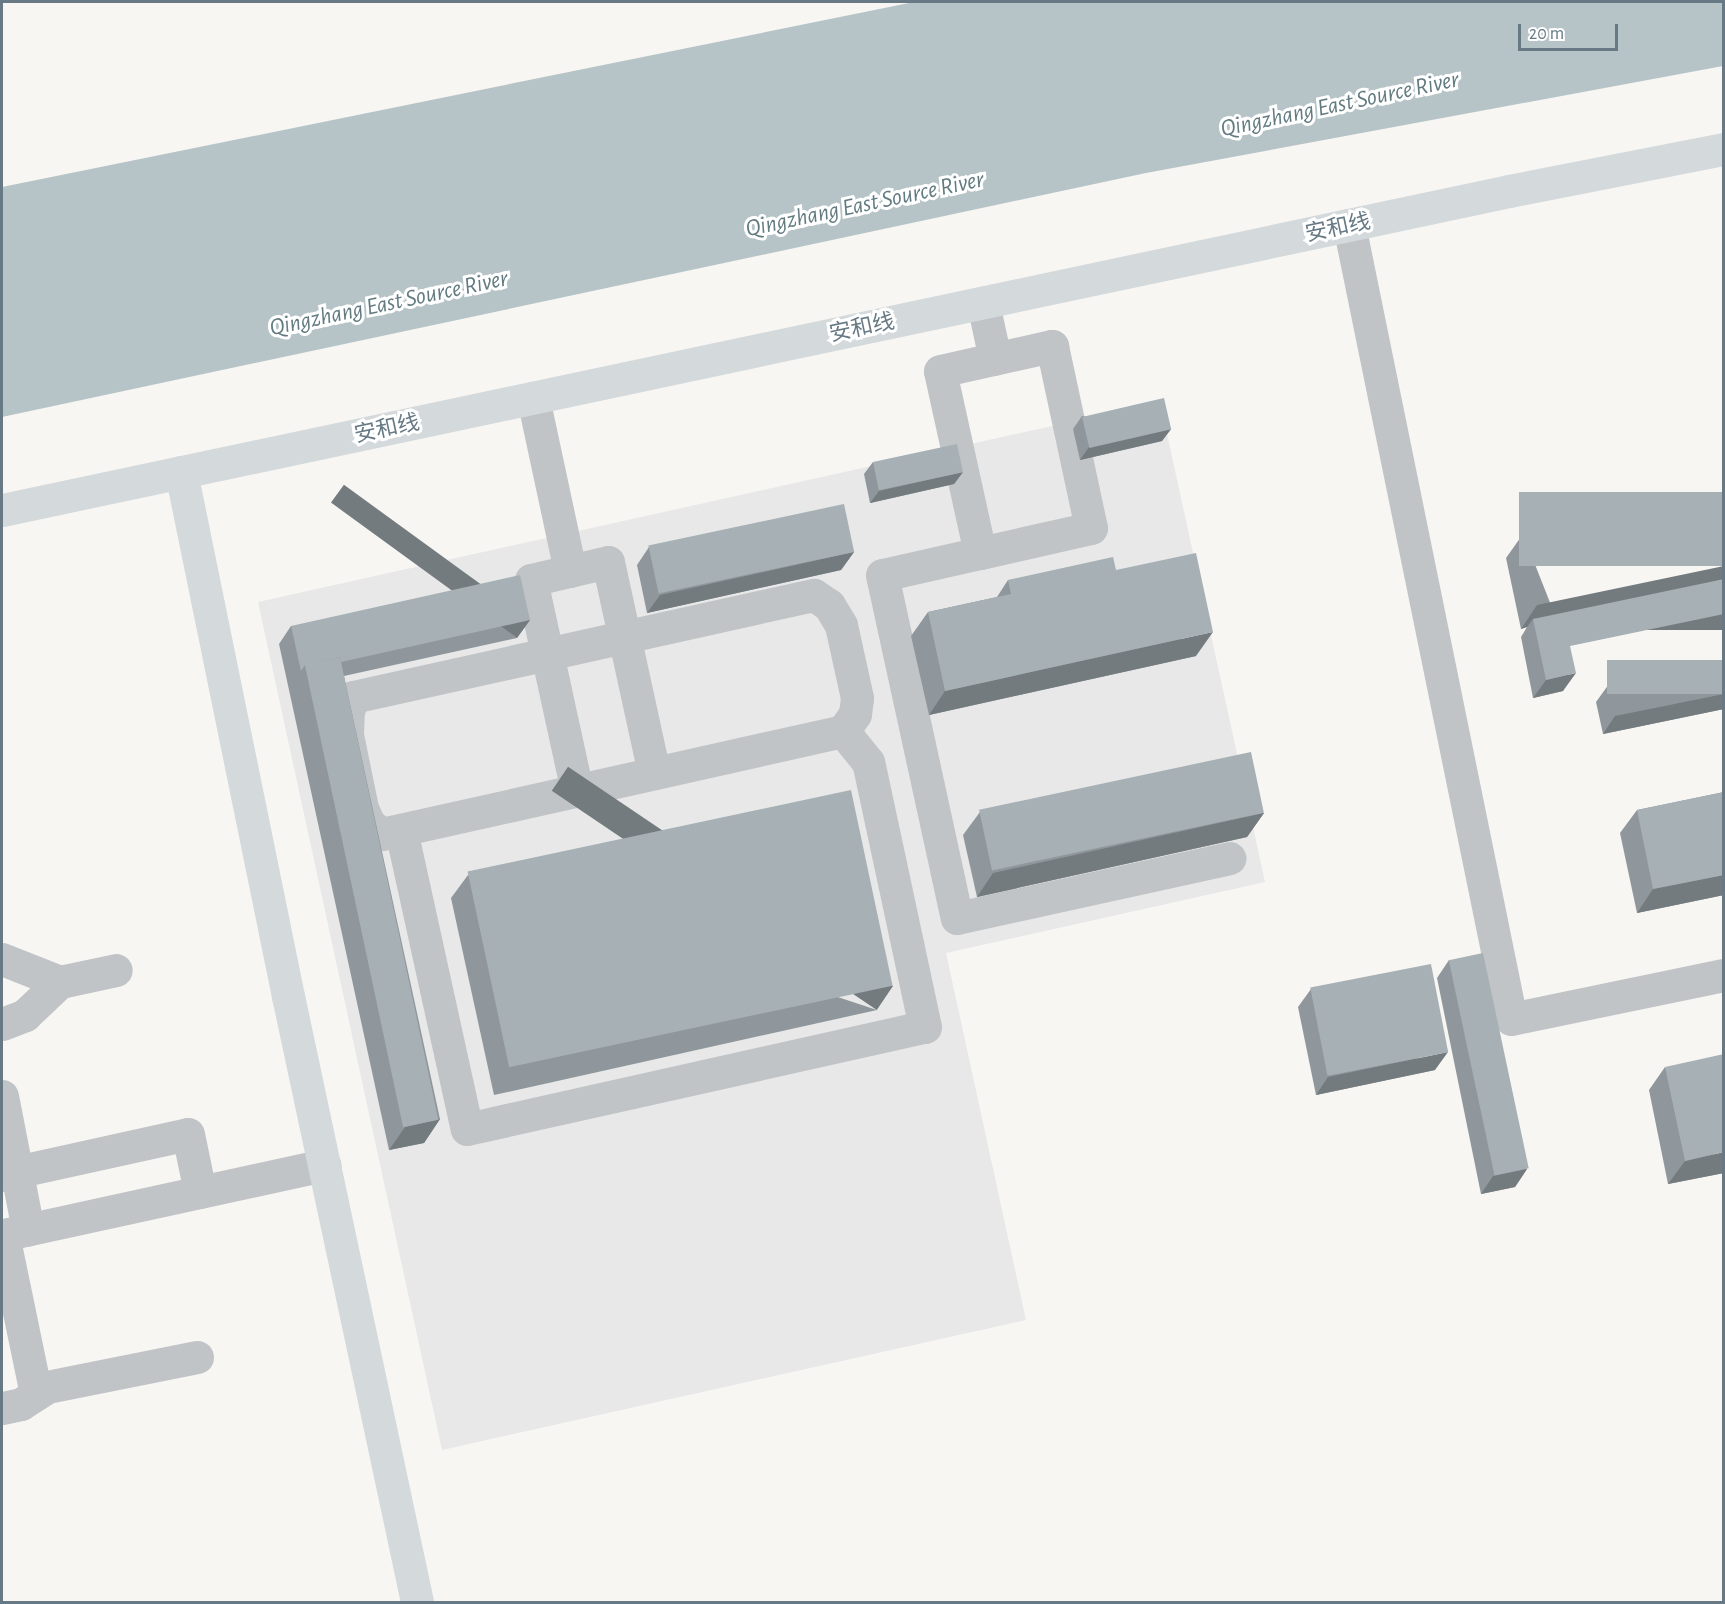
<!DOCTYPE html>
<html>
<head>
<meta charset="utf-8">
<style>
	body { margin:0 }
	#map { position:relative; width:1725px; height:1604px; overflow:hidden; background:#f7f6f3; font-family:"Alegreya Sans","Noto Sans SC",sans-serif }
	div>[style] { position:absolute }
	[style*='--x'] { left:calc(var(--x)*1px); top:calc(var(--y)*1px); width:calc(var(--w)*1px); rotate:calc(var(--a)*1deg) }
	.built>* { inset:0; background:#e7e8e7 }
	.water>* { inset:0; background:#b7c4c7 }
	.minor>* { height:33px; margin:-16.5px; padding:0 16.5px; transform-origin:16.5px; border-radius:16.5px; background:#c0c4c7 }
	.major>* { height:33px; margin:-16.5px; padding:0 16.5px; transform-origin:16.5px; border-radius:16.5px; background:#d4d9dc }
	.wall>* { inset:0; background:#8f979c }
	.shaded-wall>* { inset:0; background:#747b7f; transform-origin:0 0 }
	.building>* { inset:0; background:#a6b0b5; transform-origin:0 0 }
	span { translate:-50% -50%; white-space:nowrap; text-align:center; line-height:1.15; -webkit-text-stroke:6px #fff; paint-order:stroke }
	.street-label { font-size:22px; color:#667984 }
	.water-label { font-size:24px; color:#627b80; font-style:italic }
	.frame { position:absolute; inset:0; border:3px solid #667984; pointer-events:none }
	.scale { position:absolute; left:1518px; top:24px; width:100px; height:27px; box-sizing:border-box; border:3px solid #667984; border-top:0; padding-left:8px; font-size:18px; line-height:21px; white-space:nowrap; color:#667984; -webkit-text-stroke:4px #fff; paint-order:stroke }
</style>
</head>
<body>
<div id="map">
	<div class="built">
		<i style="clip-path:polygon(1160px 402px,1265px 882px,946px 953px,1026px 1320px,442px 1450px,258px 602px)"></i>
	</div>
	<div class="water">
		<i style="clip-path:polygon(914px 2px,1723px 2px,1723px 66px,1146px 173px,2px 417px,2px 187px)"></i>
	</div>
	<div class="minor">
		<i style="--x:1349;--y:225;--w:810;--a:78.47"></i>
		<i style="--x:1511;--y:1019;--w:217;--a:-11.7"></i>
		<i style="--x:983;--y:303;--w:57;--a:77.9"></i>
		<i style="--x:1052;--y:346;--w:186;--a:77.9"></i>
		<i style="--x:1091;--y:528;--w:114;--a:167.3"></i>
		<i style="--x:980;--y:553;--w:186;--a:-102.4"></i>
		<i style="--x:940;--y:371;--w:115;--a:-12.6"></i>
		<i style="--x:533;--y:398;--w:177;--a:77.9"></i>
		<i style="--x:980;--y:553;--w:100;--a:167.3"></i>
		<i style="--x:882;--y:575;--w:351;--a:77.7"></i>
		<i style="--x:957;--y:918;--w:279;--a:-12.4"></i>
		<i style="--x:814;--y:595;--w:18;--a:34"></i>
		<i style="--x:829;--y:605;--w:23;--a:59"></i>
		<i style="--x:841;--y:625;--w:75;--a:77.6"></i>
		<i style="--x:857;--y:698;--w:16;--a:97"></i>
		<i style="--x:855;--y:714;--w:21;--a:125"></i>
		<i style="--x:843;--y:731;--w:472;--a:167.4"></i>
		<i style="--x:382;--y:834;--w:16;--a:-142"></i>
		<i style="--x:369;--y:824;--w:17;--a:-114"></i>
		<i style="--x:362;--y:808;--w:75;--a:-101.6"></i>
		<i style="--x:347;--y:735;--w:24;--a:-88"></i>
		<i style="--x:348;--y:711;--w:15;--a:-70"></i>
		<i style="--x:353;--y:697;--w:472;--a:-12.5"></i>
		<i style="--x:577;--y:791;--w:216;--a:-102.3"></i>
		<i style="--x:531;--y:580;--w:79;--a:-13.2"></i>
		<i style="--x:608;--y:562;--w:216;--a:77.7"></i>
		<i style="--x:401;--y:830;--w:306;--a:77.6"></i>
		<i style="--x:467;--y:1129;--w:469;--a:-12.6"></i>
		<i style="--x:925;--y:1027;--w:271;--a:-102.1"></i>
		<i style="--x:868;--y:762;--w:40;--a:-129"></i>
		<i style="--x:2;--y:959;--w:62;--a:21.6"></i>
		<i style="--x:2;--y:1024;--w:25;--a:-21"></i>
		<i style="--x:25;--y:1015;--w:48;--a:-43.3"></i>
		<i style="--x:60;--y:982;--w:57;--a:-12.1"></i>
		<i style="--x:2;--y:1096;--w:136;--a:79"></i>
		<i style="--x:2;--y:1175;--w:190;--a:-12.4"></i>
		<i style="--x:188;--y:1134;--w:59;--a:78.3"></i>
		<i style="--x:36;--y:1394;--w:162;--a:-101.7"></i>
		<i style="--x:3;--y:1235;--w:329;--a:-12.3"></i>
		<i style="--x:2;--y:1408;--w:19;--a:-12"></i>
		<i style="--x:21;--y:1404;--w:31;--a:-33"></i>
		<i style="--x:47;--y:1387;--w:153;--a:-11.3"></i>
	</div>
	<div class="major">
		<i style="--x:181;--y:472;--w:535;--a:78.46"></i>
		<i style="--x:288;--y:996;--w:620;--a:77.98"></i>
		<i style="--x:2;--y:510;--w:1540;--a:-11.95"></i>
		<i style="--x:1509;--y:191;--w:219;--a:-11.1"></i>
	</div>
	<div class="wall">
		<i style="clip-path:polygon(1082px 416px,1171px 429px,1162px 441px,1080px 460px,1073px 429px)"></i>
		<i style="clip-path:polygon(873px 462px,963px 472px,954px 484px,870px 503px,864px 474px)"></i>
		<i style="clip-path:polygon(1523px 534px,1573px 661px,1563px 691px,1533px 698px,1521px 637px,1527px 627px,1521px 629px,1506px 558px)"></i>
		<i style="clip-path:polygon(649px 547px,854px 552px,841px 570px,647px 613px,637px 565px)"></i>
		<i style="clip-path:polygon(1116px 570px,1196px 656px,929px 715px,911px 636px,928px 612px,997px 597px,1008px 580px)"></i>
		<i style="clip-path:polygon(530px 620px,517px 638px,344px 676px,440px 1119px,424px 1143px,389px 1150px,279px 644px,291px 626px)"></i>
		<i style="clip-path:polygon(1724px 660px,1724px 709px,1603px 734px,1596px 702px,1609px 684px)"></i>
		<i style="clip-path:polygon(1724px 792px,1724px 895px,1637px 913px,1620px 833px,1637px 810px)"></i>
		<i style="clip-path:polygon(980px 812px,1264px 813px,1247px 837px,977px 897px,963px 835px)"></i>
		<i style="clip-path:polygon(468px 875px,877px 1010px,494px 1095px,451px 898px)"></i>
		<i style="clip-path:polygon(1449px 960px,1527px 1169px,1515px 1187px,1481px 1194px,1437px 978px)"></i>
		<i style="clip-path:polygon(1311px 989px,1435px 1070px,1316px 1095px,1298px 1007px)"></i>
		<i style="clip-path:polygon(1665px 1067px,1724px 1173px,1668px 1184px,1649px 1090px)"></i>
	</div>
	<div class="shaded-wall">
		<i style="clip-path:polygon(1171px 429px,1162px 441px,1080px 460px,1089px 447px)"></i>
		<i style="clip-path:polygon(963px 472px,954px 484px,870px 503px,879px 491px)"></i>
		<i style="clip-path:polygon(854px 552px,841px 570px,647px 613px,660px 595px)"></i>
		<i style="clip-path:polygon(1724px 566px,1724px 586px,1533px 619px,1527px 627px,1521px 629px,1537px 605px)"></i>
		<i style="left:1724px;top:614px;width:16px;height:157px;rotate:90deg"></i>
		<i style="left:530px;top:620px;width:22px;height:230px;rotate:126deg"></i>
		<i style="clip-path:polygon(1213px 632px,1196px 656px,929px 715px,945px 691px)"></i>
		<i style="clip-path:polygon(1576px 673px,1563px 691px,1533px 698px,1546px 680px)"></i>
		<i style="clip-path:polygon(1724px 694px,1724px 709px,1603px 734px,1615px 716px)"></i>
		<i style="clip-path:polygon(1264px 813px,1247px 837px,977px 897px,993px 873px)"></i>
		<i style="clip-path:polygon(1724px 875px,1724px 895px,1637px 913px,1653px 889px)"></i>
		<i style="left:893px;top:986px;width:29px;height:392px;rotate:124deg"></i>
		<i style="clip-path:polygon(1448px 1052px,1435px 1070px,1316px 1095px,1328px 1077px)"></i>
		<i style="clip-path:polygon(440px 1119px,424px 1143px,389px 1150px,405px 1127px)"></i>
		<i style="clip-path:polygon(1724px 1152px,1724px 1173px,1668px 1184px,1685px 1161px)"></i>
		<i style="clip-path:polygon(1527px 1169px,1515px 1187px,1481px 1194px,1493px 1176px)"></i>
	</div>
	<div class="building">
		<i style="left:1164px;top:398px;width:32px;height:84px;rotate:77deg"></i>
		<i style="left:957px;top:444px;width:29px;height:86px;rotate:78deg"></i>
		<i style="left:1724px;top:492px;width:74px;height:205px;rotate:90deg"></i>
		<i style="left:844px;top:504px;width:49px;height:200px;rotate:78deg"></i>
		<i style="clip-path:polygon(1196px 553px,1213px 632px,945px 691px,928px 612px,1011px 594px,1008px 580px,1113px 557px,1116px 570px)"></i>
		<i style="clip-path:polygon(520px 575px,530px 620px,341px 662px,340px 657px,305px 665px,301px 671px,291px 626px)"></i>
		<i style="clip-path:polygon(1724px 579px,1724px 614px,1570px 646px,1576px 673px,1546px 680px,1533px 619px)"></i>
		<i style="left:340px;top:657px;width:473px;height:36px;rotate:78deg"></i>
		<i style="left:1724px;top:660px;width:34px;height:117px;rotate:90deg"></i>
		<i style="left:1251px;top:752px;width:62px;height:278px;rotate:78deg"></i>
		<i style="left:851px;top:790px;width:200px;height:392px;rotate:78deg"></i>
		<i style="clip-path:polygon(1724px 792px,1724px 875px,1653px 889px,1637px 810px)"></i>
		<i style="left:1483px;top:953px;width:220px;height:35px;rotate:78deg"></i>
		<i style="left:1431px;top:964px;width:90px;height:123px;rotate:79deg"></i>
		<i style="clip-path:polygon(1724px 1054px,1724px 1152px,1685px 1161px,1665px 1067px)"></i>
	</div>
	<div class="street-label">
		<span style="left:1338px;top:228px;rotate:-12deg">安和线</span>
		<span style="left:862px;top:328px;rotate:-12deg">安和线</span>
		<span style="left:387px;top:429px;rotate:-12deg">安和线</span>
	</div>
	<div class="water-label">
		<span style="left:1340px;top:105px;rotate:-12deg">Qingzhang East Source River</span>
		<span style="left:865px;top:205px;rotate:-12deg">Qingzhang East Source River</span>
		<span style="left:389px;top:304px;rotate:-12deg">Qingzhang East Source River</span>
	</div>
	<div class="frame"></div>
	<div class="scale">20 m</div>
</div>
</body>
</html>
